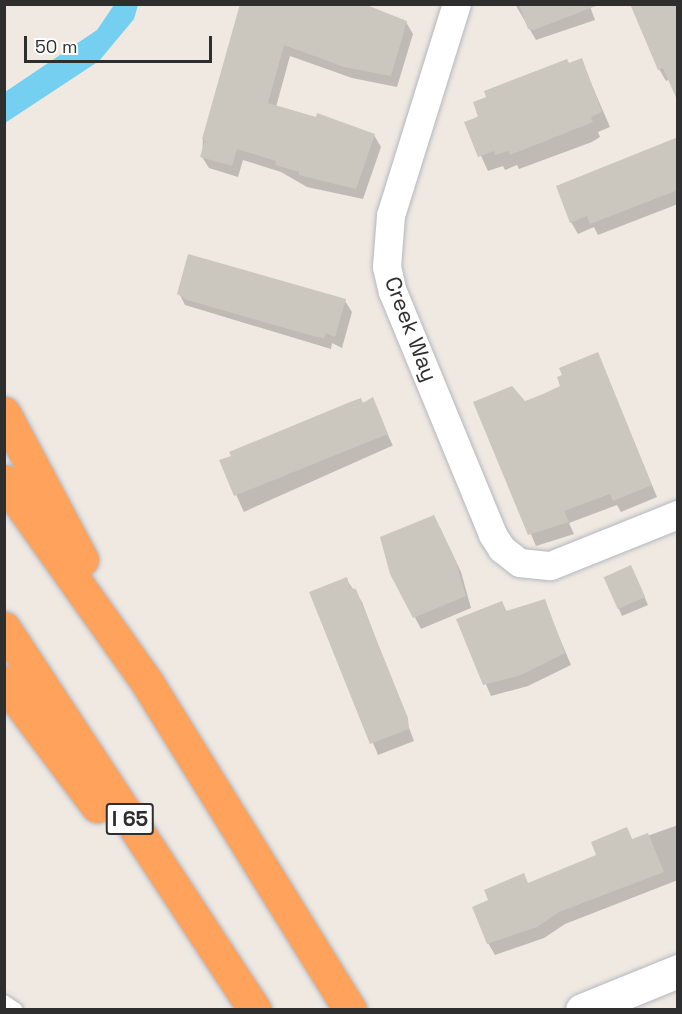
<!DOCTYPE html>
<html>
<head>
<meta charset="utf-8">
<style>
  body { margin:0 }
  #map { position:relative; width:682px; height:1014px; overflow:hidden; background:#efe9e1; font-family:"Space Grotesk",sans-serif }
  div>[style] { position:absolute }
  .water>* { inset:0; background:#75cff0 }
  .shadow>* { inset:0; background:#0003; transform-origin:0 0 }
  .building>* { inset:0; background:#cbc7bf; transform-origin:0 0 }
  .roads { filter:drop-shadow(0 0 2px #b4b7c1) drop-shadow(0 0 2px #b4b7c1) }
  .lane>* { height:14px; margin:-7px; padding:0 7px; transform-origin:7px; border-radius:7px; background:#fff }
  .street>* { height:28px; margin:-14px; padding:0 14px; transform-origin:14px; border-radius:14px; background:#fff }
  .secondary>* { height:33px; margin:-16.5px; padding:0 16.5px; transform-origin:16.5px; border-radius:16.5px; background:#fff }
  .highway>* { height:33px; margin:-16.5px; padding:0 16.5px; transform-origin:16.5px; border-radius:16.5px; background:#ffa35c }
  span { translate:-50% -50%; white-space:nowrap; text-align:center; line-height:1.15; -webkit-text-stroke:4.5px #fff; paint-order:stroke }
  .shield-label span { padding:2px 4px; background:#fff; border:2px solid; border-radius:4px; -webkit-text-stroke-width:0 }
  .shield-label { font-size:21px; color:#2e2e2e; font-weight:700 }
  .street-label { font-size:22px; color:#2e2e2e }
  .frame { position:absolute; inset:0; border:6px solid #2e2e2e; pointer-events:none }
  .scale { position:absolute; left:24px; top:36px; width:188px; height:27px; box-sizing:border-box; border:3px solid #2e2e2e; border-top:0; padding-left:8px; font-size:18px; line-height:21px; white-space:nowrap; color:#2e2e2e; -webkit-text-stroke:4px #fff; paint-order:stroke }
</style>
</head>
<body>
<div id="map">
  <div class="water">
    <div style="clip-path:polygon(114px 5px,138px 5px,134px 19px,99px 61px,5px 123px,5px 92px,97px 30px)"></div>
  </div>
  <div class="shadow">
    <div style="clip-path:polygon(241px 4px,406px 22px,413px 34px,397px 87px,352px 78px,290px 56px,276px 107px,374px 135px,381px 147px,363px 199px,307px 187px,281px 172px,243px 160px,238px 177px,209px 168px,202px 157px,203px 139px)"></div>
    <div style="clip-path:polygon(515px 4px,589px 4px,595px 20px,536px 40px)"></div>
    <div style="clip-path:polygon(632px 4px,670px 79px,666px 81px,659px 69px)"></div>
    <div style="clip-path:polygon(581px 60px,610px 127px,598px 132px,600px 137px,592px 142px,519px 169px,517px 165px,505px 170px,503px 166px,488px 171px,466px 123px)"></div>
    <div style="clip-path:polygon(678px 139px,678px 204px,598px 235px,594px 227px,578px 234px,571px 222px)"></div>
    <div style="clip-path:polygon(179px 293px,345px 301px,352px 312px,342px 348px,332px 343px,331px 349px,185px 305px)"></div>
    <div style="clip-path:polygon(597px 354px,657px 497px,621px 512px,617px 505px,569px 523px,574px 534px,536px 546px,475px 403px,524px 403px,562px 387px)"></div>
    <div style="left:372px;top:399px;width:51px;height:163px;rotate:66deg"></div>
    <div style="clip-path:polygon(440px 528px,461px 572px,471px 608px,421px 629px,392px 573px)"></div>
    <div style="clip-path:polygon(635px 575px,648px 605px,622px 616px,605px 578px)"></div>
    <div style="clip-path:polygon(346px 579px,362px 602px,414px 741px,378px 755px,311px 593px)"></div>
    <div style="clip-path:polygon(544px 601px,571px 665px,528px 686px,491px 696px,458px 620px,502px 603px,507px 612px)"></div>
    <div style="clip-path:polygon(678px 825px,678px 880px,565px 924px,544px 938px,495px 955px,488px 943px,529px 885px,598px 856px,627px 829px,633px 841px)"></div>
  </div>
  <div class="building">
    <div style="clip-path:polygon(240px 4px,364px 4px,407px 21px,391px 76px,344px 67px,284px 45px,268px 103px,316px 117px,317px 113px,375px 134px,356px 189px,299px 175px,299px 172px,275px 165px,276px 161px,237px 149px,232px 166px,200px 157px,205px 140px,202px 139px)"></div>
    <div style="clip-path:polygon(519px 4px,596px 4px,596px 6px,534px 30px,528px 29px)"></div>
    <div style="clip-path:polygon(630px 4px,678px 4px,678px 102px,663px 68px,658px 70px)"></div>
    <div style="clip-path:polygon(582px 58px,602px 112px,591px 117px,593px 122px,510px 155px,508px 151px,495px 155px,494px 151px,478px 157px,464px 122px,478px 117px,473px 102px,486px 97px,484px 91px,567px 59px,569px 63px)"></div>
    <div style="clip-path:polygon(678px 137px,678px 190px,590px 224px,587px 216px,570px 223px,556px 186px)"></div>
    <div style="clip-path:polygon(188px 254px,346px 299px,335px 337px,326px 333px,324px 338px,313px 336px,187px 300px,177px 294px)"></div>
    <div style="clip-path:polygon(598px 352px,652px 485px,613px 501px,610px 494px,564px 511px,569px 522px,528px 535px,473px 402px,512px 386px,525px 401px,543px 394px,560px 386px,557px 377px,562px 375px,559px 368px)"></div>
    <div style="clip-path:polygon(373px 397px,388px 434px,234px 496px,219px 460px,231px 456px,229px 452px,350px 402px,361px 398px,363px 403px)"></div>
    <div style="clip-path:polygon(434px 515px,455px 559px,466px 596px,413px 618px,390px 574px,380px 537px)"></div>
    <div style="left:631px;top:565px;width:35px;height:30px;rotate:66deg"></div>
    <div style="clip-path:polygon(347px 577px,350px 588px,356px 589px,408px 718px,409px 729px,370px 744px,309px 592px)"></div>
    <div style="clip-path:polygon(545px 599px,565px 653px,521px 675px,483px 685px,456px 619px,502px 601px,506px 611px)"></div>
    <div style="clip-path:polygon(627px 827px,632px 839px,648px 833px,664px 872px,559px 912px,537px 927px,487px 944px,472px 907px,488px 900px,484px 890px,524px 873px,528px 883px,596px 855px,591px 842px)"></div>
  </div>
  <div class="roads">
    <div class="lane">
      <div style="left:4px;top:1002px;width:14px;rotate:34deg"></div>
    </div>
    <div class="street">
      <div style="left:457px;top:4px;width:222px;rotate:107.3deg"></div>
      <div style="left:391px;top:216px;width:51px;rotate:94.5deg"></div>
      <div style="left:387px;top:267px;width:26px;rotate:77deg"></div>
      <div style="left:393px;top:292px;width:263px;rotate:67.6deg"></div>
      <div style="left:493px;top:535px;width:17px;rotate:57deg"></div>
      <div style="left:502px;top:549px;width:23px;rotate:38deg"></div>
      <div style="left:520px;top:563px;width:31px;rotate:6deg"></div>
      <div style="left:551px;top:566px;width:137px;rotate:-21.9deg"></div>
    </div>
    <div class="secondary">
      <div style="left:582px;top:1010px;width:104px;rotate:-22.1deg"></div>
    </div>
    <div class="highway">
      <div style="left:4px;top:413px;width:166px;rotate:62deg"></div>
      <div style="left:4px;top:481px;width:249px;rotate:54.6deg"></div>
      <div style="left:148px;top:684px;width:384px;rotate:58.2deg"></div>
      <div style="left:4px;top:628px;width:457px;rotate:56.7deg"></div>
      <div style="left:4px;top:682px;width:155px;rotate:53.1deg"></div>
    </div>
  </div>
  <div class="shield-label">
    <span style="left:130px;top:819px">I 65</span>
  </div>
  <div class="street-label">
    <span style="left:411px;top:329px;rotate:69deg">Creek Way</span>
  </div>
  <div class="frame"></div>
  <div class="scale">50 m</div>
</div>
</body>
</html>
